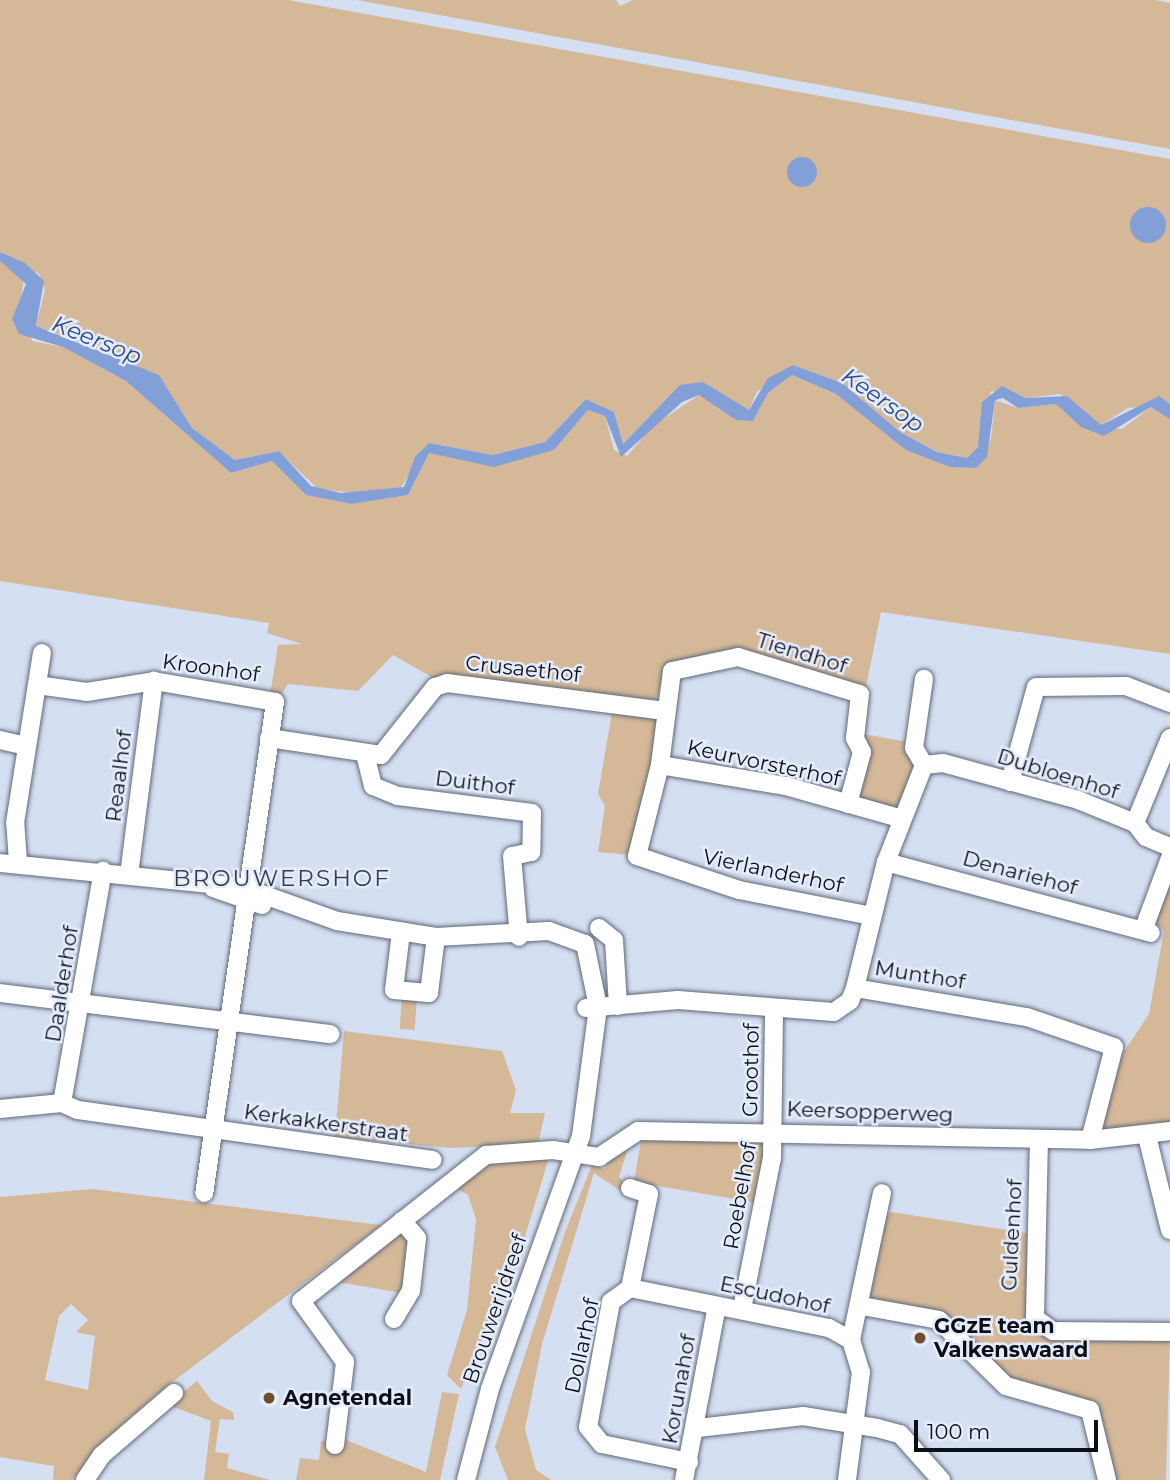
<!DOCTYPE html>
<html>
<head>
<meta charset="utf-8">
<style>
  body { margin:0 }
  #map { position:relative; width:1170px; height:1480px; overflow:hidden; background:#d5dff2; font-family:Montserrat,sans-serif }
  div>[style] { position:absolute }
  .green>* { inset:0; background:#d4b898; transform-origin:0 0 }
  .water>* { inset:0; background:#839fd7 }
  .round { border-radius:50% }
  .roads { filter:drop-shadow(0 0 2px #606979) drop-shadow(0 0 2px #606979) }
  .minor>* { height:18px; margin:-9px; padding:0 9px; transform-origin:9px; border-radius:9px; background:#fff }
  .dots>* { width:19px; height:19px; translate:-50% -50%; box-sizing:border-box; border:4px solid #e4ecfc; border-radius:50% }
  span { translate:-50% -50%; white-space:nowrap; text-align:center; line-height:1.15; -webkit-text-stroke:5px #e4ecfc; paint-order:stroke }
  .street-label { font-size:21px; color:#0c0f16 }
  .poi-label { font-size:21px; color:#0c0f16; font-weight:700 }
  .left { translate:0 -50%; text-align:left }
  .water-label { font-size:23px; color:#2c4b8e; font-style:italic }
  .neighbourhood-label { font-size:23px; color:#343c4b; letter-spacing:2px }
  .scale { position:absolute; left:914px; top:1420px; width:184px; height:32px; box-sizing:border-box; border:4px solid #0c0f16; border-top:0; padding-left:9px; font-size:21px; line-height:24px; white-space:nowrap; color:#0c0f16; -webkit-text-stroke:5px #e4ecfc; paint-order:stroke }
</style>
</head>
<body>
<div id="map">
  <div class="green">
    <div style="clip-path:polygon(0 0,288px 0,1170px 159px,1170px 404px,1128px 408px,1101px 425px,1060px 394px,1025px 398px,991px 391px,978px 447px,967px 458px,938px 452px,900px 432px,842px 383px,793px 365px,757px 392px,749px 410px,680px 386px,623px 444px,614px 412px,586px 399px,545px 442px,493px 455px,429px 443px,400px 489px,373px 495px,318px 489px,278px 451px,235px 460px,192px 428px,163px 382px,125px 359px,36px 326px,45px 290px,39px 274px,0 252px)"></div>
    <div style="clip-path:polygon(357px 0,616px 0,620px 6px,633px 0,1155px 0,1170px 3px,1170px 149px)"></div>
    <div style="clip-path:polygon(0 261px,24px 278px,21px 298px,32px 341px,63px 347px,126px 381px,231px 473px,272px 461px,306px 495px,352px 504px,408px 495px,429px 453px,494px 466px,554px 450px,588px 410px,605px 416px,614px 450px,627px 456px,654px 425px,699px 395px,753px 421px,768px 393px,792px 375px,836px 394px,907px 450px,950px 467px,976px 468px,991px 439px,995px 400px,1018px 408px,1056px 404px,1081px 427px,1122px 429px,1151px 407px,1162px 410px,1170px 419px,1170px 654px,881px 612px,865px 692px,782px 663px,669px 666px,655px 701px,437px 680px,393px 655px,358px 691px,288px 684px,275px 704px,270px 695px,278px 645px,302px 644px,267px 633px,269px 623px,0 581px)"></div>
    <div style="clip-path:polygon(613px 707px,647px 713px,660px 723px,632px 855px,598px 852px,605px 806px,598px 794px)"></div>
    <div style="clip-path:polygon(858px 733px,908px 742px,917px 767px,896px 810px,857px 801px)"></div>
    <div style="clip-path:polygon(1170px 877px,1170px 1124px,1104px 1131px,1101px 1118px,1121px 1056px,1149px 1014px,1164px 931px,1154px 921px)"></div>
    <div style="left:402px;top:996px;width:15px;height:33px;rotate:4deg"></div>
    <div style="clip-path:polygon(344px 1031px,502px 1051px,516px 1090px,510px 1113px,545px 1113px,538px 1144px,451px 1148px,335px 1137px)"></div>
    <div style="clip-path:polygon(761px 1137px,767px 1144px,758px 1203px,634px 1182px,641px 1140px)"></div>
    <div style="clip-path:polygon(631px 1138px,619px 1177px,630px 1188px,621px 1191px,594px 1173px,542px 1344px,525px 1429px,536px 1470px,551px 1480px,508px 1480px,495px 1447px,565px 1232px,592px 1165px,604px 1169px)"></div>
    <div style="clip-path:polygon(543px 1159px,548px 1161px,522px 1246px,461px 1389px,447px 1375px,467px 1310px,476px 1219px,468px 1195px,452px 1186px,481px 1163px)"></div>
    <div style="clip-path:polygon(evenodd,92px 1189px,381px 1225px,163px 1389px,108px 1437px,72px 1480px,53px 1480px,54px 1466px,0 1457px,0 1197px,92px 1189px,71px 1304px,88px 1320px,76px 1332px,95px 1336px,88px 1390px,45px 1380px,59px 1316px,71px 1304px)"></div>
    <div style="clip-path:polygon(891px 1212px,1033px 1234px,1035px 1326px,1170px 1336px,1166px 1480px,1116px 1480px,1099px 1413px,996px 1372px,943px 1314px,870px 1299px,883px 1221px)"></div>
    <div style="clip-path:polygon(417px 1214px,408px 1294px,332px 1281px)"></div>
    <div style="clip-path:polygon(197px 1381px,212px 1401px,233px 1412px,234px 1420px,220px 1419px,215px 1452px,229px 1454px,227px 1468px,270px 1480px,204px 1480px,211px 1421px,168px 1405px)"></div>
    <div style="clip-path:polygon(442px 1392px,459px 1394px,440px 1480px,296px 1480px,300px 1458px,319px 1460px,321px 1441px,341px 1438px,426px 1472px)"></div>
  </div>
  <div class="water">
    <div class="round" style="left:787px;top:157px;width:30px;height:30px"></div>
    <div class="round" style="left:1130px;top:207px;width:36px;height:36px"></div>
    <div style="clip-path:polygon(0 252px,25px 263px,44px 281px,36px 326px,159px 375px,192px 428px,235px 460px,279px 451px,311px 486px,341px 493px,404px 487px,415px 457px,429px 443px,493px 455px,545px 442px,586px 399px,614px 412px,623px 444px,680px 385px,703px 382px,749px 410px,768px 378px,793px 365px,842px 383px,900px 432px,937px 452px,967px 458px,978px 447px,982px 402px,1002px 386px,1025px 398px,1067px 396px,1101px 425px,1159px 396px,1170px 404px,1170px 419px,1151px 407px,1104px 436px,1081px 427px,1056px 404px,1018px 408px,1003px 398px,995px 400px,987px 457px,976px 468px,950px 467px,906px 450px,836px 394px,792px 375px,768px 393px,753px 421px,736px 420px,699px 395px,682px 402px,621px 457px,605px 416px,588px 410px,554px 450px,494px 467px,429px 453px,408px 495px,352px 504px,306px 495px,272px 461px,231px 473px,126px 381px,63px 347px,19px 334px,12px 319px,26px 284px,0 261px)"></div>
  </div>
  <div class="roads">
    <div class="minor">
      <div style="left:37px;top:685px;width:50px;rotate:8deg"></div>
      <div style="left:87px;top:692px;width:68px;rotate:-9.3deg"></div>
      <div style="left:154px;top:681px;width:123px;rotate:9.8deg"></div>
      <div style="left:275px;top:702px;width:496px;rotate:98.2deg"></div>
      <div style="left:269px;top:738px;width:113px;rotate:8.6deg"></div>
      <div style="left:381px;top:755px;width:87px;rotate:-51.5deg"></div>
      <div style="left:435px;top:687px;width:13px;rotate:-18deg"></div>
      <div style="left:447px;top:683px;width:220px;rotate:7.3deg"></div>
      <div style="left:0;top:740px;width:27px;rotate:13deg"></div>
      <div style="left:365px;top:754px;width:33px;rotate:76deg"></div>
      <div style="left:373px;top:786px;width:27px;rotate:22deg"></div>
      <div style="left:398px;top:796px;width:135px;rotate:7.2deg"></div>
      <div style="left:532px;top:813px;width:39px;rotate:91deg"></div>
      <div style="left:531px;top:852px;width:19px;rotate:168deg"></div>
      <div style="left:512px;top:856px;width:81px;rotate:85.1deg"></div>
      <div style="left:660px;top:765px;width:128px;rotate:9.5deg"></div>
      <div style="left:786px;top:786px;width:117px;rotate:15.8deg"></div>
      <div style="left:924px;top:765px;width:19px;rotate:-6deg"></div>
      <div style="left:943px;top:763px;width:140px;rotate:15.3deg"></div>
      <div style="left:1078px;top:800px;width:61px;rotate:22deg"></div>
      <div style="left:1135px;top:823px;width:18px;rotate:52deg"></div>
      <div style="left:1146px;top:837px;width:26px;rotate:23deg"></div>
      <div style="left:1010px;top:782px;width:98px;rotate:-74.7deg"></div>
      <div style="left:1036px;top:687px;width:90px;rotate:-0.6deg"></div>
      <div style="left:1126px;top:686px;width:47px;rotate:21.1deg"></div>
      <div style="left:848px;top:804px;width:54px;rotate:-74.9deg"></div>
      <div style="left:862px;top:752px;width:16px;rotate:-117deg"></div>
      <div style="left:855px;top:738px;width:44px;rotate:-83.5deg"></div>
      <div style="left:860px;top:694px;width:127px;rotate:-163.1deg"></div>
      <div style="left:738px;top:657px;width:67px;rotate:168deg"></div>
      <div style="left:672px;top:671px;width:95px;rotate:97.3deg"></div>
      <div style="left:660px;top:765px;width:94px;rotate:104.2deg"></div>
      <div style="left:637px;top:856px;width:108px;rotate:18.4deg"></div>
      <div style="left:739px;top:890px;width:136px;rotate:11.1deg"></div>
      <div style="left:1135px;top:823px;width:92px;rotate:-67.6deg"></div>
      <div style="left:18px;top:862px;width:39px;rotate:-94deg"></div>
      <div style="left:15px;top:823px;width:172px;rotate:-81deg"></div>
      <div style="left:886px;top:862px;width:274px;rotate:15deg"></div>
      <div style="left:0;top:863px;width:243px;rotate:5.7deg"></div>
      <div style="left:242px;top:887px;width:101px;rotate:19.7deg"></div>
      <div style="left:337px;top:921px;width:100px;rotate:9.2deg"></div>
      <div style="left:436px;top:937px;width:113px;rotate:-3deg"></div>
      <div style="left:549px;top:931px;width:38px;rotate:20deg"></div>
      <div style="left:585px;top:944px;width:64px;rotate:78.3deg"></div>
      <div style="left:598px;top:1007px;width:130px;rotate:97.5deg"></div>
      <div style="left:581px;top:1136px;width:269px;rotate:109.8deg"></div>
      <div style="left:490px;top:1389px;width:94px;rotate:104.8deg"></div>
      <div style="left:129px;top:875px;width:196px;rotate:-82.7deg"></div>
      <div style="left:213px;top:888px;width:52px;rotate:19.1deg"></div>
      <div style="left:599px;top:928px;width:19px;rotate:39deg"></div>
      <div style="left:614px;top:940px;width:66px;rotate:86.5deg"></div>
      <div style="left:1144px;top:928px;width:75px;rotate:-69.6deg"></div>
      <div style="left:401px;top:932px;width:58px;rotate:96.9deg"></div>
      <div style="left:394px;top:990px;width:35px;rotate:5deg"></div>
      <div style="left:429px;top:993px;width:56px;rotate:-82.9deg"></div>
      <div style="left:855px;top:988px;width:130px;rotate:-76.2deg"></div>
      <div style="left:886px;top:862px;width:104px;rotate:-68.6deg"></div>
      <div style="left:924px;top:765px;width:20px;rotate:-120deg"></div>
      <div style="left:914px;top:748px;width:70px;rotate:-81.8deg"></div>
      <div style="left:0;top:993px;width:333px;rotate:7.1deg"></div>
      <div style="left:586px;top:1008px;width:92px;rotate:-5deg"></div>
      <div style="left:678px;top:1000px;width:156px;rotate:4.4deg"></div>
      <div style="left:834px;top:1012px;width:19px;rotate:-35deg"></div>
      <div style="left:850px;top:1001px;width:14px;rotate:-69deg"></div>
      <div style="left:855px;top:988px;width:174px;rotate:9.6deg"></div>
      <div style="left:1027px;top:1017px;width:92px;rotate:19deg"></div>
      <div style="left:1114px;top:1047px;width:96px;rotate:104.5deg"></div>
      <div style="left:62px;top:1103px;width:236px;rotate:-80deg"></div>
      <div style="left:0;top:1109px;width:62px;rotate:-5.5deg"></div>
      <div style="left:62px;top:1103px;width:17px;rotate:24deg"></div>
      <div style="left:78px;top:1110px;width:358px;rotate:8deg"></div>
      <div style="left:1147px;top:1136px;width:97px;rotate:76.3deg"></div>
      <div style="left:1039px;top:1139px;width:179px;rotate:91.3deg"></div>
      <div style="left:1035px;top:1318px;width:22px;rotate:36deg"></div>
      <div style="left:1053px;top:1331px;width:117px;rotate:0.5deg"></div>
      <div style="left:630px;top:1188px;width:20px;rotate:18deg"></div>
      <div style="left:649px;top:1194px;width:96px;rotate:101.4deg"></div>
      <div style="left:630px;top:1288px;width:24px;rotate:144deg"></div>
      <div style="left:611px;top:1302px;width:127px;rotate:100.4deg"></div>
      <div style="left:588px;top:1427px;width:22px;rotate:51deg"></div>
      <div style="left:602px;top:1444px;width:89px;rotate:11.7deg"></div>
      <div style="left:630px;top:1288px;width:203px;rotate:11.4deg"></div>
      <div style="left:829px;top:1328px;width:25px;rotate:29deg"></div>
      <div style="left:851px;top:1340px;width:34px;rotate:73deg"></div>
      <div style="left:861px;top:1372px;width:109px;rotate:97.4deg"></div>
      <div style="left:862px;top:1306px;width:78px;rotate:10.3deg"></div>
      <div style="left:939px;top:1320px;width:94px;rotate:44.6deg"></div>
      <div style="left:1006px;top:1386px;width:87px;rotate:15.9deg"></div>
      <div style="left:1090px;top:1410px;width:72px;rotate:76.3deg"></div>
      <div style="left:742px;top:1309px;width:154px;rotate:-78.8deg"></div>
      <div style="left:772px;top:1158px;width:149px;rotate:-89.2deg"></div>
      <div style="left:394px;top:1319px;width:33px;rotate:-59deg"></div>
      <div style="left:411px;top:1291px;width:53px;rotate:-83.5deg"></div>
      <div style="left:417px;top:1238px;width:23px;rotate:-131deg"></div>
      <div style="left:851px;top:1340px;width:150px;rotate:-78.1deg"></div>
      <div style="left:698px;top:1428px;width:106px;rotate:-6.5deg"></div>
      <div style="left:803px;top:1416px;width:75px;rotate:9.2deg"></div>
      <div style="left:877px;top:1428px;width:24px;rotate:15deg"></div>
      <div style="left:900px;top:1434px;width:62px;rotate:48.3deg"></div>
      <div style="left:335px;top:1445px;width:84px;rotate:-83.1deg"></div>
      <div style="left:345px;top:1362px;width:75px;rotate:-125.8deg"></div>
      <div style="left:301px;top:1301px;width:236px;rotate:-38.3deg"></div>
      <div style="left:486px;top:1155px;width:67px;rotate:-4.3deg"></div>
      <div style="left:553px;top:1150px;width:47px;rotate:8.7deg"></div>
      <div style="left:599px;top:1157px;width:47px;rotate:-33.7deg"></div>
      <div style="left:638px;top:1131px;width:452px;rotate:1.1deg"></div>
      <div style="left:1090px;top:1140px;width:81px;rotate:-6.4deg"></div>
      <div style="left:85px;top:1480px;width:30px;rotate:-56deg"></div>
      <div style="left:102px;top:1455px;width:95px;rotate:-40.7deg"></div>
      <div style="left:684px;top:1480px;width:177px;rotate:-79.3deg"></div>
    </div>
  </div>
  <div class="dots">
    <div style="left:920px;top:1338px;background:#6f4f25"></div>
    <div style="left:269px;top:1398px;background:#6f4f25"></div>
  </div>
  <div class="street-label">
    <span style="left:802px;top:653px;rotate:17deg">Tiendhof</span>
    <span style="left:211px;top:668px;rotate:8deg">Kroonhof</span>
    <span style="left:523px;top:669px;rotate:6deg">Crusaethof</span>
    <span style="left:764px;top:763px;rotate:12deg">Keurvorsterhof</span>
    <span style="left:1058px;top:774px;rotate:17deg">Dubloenhof</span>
    <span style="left:119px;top:776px;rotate:-83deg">Reaalhof</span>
    <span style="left:475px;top:783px;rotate:7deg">Duithof</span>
    <span style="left:773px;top:871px;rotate:12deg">Vierlanderhof</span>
    <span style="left:1020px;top:873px;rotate:15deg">Denariehof</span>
    <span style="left:920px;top:975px;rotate:9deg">Munthof</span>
    <span style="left:62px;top:984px;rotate:-81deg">Daalderhof</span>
    <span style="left:751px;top:1070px;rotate:-89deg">Groothof</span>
    <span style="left:870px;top:1112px;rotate:2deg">Keersopperweg</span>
    <span style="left:326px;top:1123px;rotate:8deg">Kerkakkerstraat</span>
    <span style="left:740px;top:1196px;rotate:-80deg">Roebelhof</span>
    <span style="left:1012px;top:1235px;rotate:-87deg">Guldenhof</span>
    <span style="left:775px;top:1295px;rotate:12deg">Escudohof</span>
    <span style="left:495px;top:1309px;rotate:-71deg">Brouwerijdreef</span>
    <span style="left:582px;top:1346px;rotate:-78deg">Dollarhof</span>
    <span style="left:679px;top:1389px;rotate:-80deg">Korunahof</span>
  </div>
  <div class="poi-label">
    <span class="left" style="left:934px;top:1338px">GGzE team<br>Valkenswaard</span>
    <span class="left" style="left:283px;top:1398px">Agnetendal</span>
  </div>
  <div class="water-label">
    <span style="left:97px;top:340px;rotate:22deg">Keersop</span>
    <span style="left:883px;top:400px;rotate:35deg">Keersop</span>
  </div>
  <div class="neighbourhood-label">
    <span style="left:282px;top:878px">BROUWERSHOF</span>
  </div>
  <div class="scale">100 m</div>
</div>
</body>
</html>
